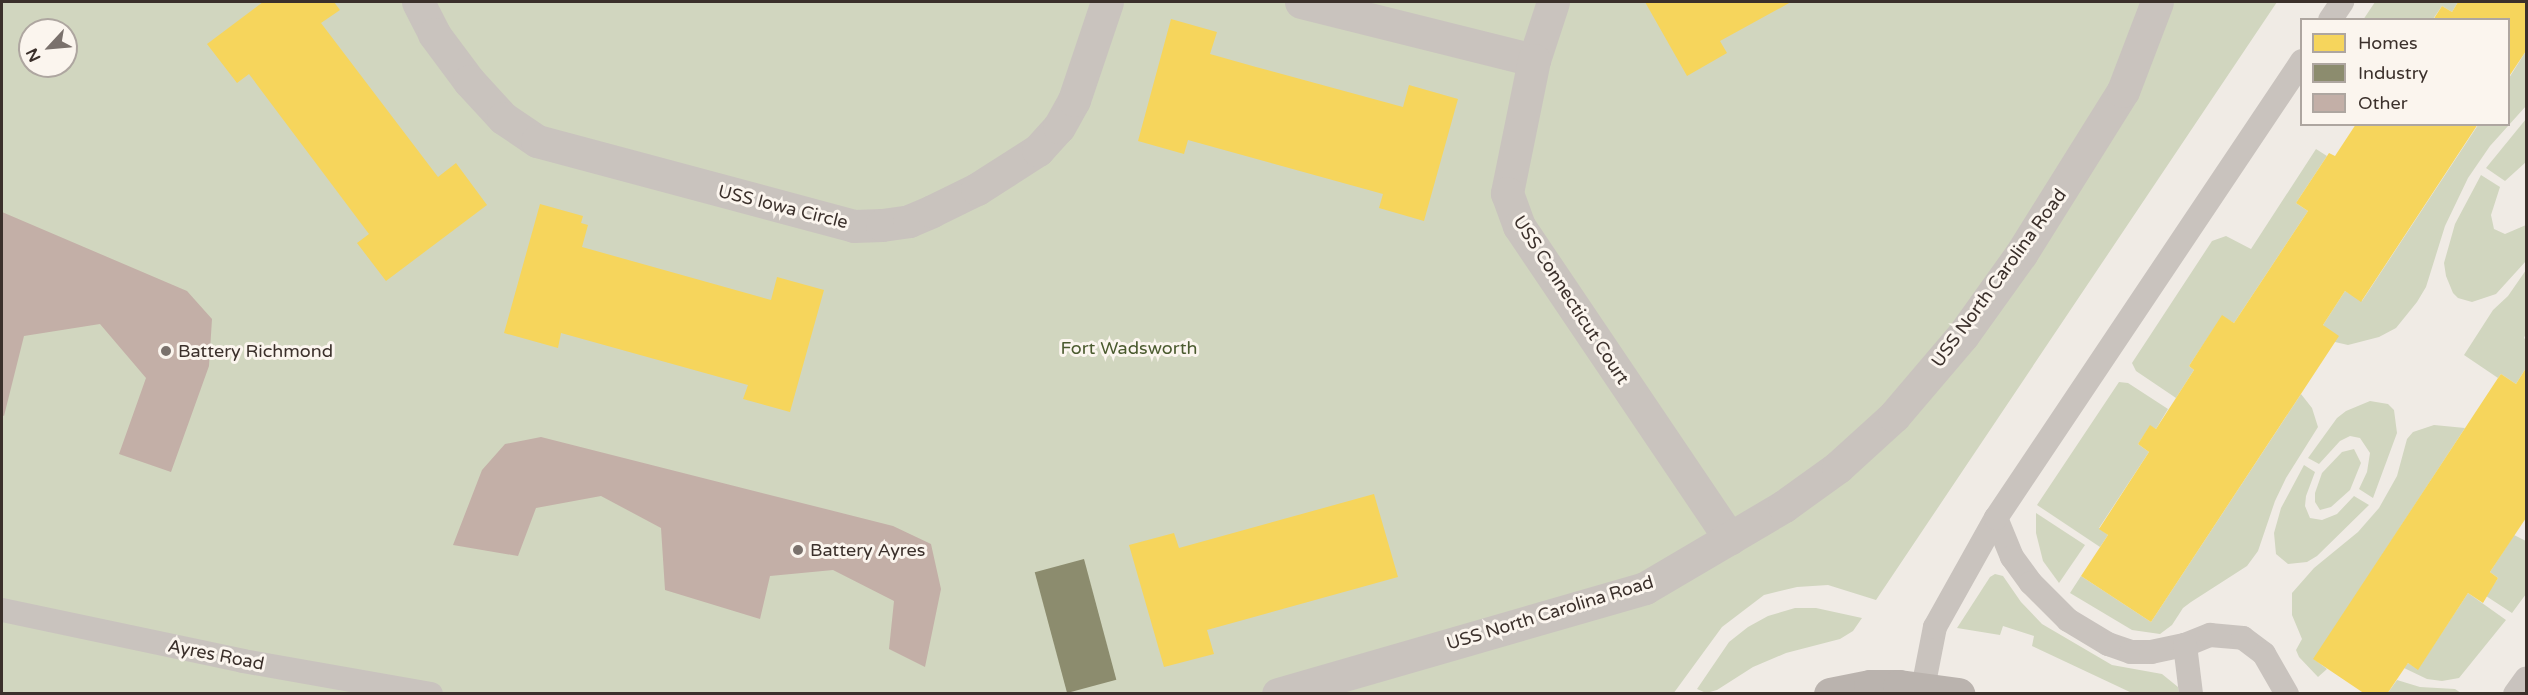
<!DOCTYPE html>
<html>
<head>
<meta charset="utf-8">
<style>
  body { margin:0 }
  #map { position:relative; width:2528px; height:695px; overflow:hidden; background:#f0ebe5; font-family:"Varela Round",sans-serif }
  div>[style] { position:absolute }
  .green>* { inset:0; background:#d1d6bf }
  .homes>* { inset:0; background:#f6d55c }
  .industry>* { inset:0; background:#8c8c6e; transform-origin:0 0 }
  .building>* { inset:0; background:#c3afa7 }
  .lane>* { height:24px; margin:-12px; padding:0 12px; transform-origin:12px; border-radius:12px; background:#c9c3be }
  .street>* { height:33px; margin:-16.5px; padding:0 16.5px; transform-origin:16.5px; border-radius:16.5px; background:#c9c3be }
  .secondary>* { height:33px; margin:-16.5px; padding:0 16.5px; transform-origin:16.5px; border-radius:16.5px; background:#bab3ae }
  .dots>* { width:16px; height:16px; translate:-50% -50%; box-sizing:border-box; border:3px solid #fbf5ee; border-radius:50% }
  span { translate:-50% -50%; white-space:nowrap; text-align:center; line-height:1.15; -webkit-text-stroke:6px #fbf5ee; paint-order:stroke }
  .street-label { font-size:18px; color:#3b302b }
  .park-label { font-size:18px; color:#4a5a2e }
  .poi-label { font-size:18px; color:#3b302b }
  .left { translate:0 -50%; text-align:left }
  .frame { position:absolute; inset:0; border:3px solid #3b302b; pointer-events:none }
  .legend { position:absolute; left:2300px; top:18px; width:210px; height:108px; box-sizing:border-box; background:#fbf5ee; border:2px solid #aea6a0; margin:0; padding:8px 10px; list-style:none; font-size:18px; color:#3b302b }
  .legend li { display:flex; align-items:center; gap:12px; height:30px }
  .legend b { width:30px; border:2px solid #aea6a0 }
  .north { position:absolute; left:18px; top:18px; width:60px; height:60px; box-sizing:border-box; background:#fbf5ee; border:2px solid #aea6a0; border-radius:50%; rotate:244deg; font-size:16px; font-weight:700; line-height:24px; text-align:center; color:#3b302b }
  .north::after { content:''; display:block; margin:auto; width:21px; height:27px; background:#7a716c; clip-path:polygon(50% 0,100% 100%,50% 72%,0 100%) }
</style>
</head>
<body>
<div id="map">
  <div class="green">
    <div style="clip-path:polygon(evenodd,2px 2px,2277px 2px,1876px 600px,1828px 585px,1797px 587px,1764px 595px,1722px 627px,1673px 694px,2px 693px,2px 2px,30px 30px,66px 30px,66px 66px,30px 66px,30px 30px)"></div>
    <div style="clip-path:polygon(2375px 2px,2458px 2px,2452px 12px,2442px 6px,2433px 19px,2363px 20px)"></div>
    <div style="clip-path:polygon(2526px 51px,2526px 106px,2490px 146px,2468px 178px,2445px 226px,2426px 287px,2417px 302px,2396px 328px,2379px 337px,2348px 345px,2335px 342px,2323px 325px,2345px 291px,2362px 301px,2478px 125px,2508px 124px,2509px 78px)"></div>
    <div style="clip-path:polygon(2526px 119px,2526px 162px,2505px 181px,2486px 168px)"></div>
    <div style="clip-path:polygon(2316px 149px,2327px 156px,2296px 203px,2308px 211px,2234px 323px,2222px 316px,2189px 366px,2194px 370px,2176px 398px,2136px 371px,2132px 363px,2212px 241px,2226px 236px,2251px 249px)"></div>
    <div style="clip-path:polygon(2481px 175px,2500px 187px,2491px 215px,2494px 229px,2505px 234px,2526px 225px,2526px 261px,2496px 294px,2472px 302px,2458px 298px,2453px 293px,2446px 276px,2444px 263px,2455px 224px)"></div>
    <div style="clip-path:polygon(2526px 270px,2526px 333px,2524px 338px,2526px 340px,2526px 368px,2516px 384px,2501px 374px,2498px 378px,2464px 355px,2493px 310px,2508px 296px)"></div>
    <div style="clip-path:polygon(2119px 382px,2128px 383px,2168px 409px,2156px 429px,2150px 426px,2138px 444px,2149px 452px,2099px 528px,2108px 535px,2100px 547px,2037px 505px)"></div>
    <div style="clip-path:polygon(2301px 394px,2312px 408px,2318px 427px,2286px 478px,2275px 501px,2258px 551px,2247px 566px,2191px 602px,2183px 608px,2172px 625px,2160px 634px,2132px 630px,2070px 593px,2081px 576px,2151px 622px)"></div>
    <div style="clip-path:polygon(2370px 401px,2388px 404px,2394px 410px,2397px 433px,2373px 498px,2359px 489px,2367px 472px,2370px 453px,2360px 438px,2350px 436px,2340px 441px,2319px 464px,2308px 458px,2337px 418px,2346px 411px)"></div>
    <div style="clip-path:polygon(2434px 425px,2465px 428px,2314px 659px,2327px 669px,2318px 677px,2299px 657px,2296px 650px,2302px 639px,2292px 615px,2292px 593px,2314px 568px,2358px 532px,2379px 508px,2397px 476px,2407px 439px,2413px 432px)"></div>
    <div style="clip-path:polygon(2354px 449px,2361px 463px,2350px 490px,2331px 507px,2320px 510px,2315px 502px,2315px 493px,2322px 473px,2342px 452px)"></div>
    <div style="clip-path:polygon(2304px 465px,2315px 472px,2306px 496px,2305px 506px,2310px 518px,2322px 520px,2337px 514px,2354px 496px,2369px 505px,2317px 556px,2307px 562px,2288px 564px,2276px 554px,2274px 533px,2281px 508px)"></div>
    <div style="clip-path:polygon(2036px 513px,2085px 545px,2059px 583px,2043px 561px,2036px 533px)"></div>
    <div style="clip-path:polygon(2514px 535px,2526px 541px,2526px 594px,2512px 613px,2486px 596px,2498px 578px,2490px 572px)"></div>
    <div style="clip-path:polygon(1995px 574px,2003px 576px,2021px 602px,2042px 624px,2112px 665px,2162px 674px,2178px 687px,2179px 693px,2132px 693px,2032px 646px,2034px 636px,2003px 626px,2000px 635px,1957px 628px,1990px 577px)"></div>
    <div style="clip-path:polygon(2468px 593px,2506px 620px,2459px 678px,2442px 681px,2427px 679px,2404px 668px,2408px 663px,2418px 669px)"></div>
    <div style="clip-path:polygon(1795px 608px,1816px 608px,1862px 618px,1853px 631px,1840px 639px,1786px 653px,1753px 667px,1717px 690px,1706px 693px,1697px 689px,1729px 642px,1748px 627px,1768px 616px)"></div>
    <div style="clip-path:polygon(2397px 680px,2420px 687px,2455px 689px,2461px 693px,2387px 694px)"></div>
  </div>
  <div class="homes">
    <div style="clip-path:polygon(263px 2px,334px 2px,340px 10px,321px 23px,438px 177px,456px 163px,487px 205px,386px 281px,357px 243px,369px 234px,249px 74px,237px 83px,207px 44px)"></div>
    <div style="clip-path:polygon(1645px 2px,1791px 2px,1720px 41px,1727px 53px,1687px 76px)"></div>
    <div style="clip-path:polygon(2458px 2px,2526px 2px,2526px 51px,2508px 78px,2508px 20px,2433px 20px,2442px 6px,2452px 12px)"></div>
    <div style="clip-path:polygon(1171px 19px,1217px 32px,1210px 54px,1256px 67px,1403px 107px,1409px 85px,1458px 99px,1424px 221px,1379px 208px,1383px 194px,1188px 140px,1184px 154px,1138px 141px)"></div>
    <div style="clip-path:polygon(2356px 124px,2478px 124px,2361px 302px,2345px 291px,2323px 325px,2339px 336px,2151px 622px,2081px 576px,2108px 535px,2099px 529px,2149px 452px,2138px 444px,2150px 425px,2156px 429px,2194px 370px,2189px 366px,2222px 315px,2234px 323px,2308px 211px,2296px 203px,2329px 153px,2335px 156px)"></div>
    <div style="clip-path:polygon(540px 204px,583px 216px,581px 223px,588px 225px,582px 247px,771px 300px,777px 277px,824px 290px,790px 412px,743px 399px,748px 385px,561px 333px,558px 348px,504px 333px)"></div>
    <div style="clip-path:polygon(2526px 368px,2526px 518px,2490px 572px,2498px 578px,2483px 603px,2468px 593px,2418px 670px,2408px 663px,2387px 694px,2365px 694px,2313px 659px,2498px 378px,2501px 374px,2516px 384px)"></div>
    <div style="clip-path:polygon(1374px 494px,1398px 577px,1207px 630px,1214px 654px,1164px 667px,1129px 545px,1174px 533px,1179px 548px)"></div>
  </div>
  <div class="industry">
    <div style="left:1084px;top:559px;width:125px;height:51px;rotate:75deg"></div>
  </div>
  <div class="building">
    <div style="clip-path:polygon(2px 212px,187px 291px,212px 319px,209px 366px,171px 472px,119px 454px,146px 378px,100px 324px,24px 336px,4px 416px,2px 415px)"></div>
    <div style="clip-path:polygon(541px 437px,893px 526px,931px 544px,941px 589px,925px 667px,889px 649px,894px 601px,833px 570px,770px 576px,760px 619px,665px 590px,661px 528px,601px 496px,536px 508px,518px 556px,453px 545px,482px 470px,505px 444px)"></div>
  </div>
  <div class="lane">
    <div style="left:2330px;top:20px;width:22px;rotate:-56deg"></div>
    <div style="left:1996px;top:518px;width:42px;rotate:67.7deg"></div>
    <div style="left:2012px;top:557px;width:32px;rotate:54deg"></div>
    <div style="left:2031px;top:583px;width:52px;rotate:45deg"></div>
    <div style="left:2068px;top:620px;width:47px;rotate:31deg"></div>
    <div style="left:2108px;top:644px;width:24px;rotate:19deg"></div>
    <div style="left:2131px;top:652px;width:20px"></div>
    <div style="left:2151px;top:652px;width:35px;rotate:-12deg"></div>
    <div style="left:2185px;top:645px;width:27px;rotate:-22deg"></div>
    <div style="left:2210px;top:635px;width:33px;rotate:5deg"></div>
    <div style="left:2243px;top:638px;width:26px;rotate:37deg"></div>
    <div style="left:2264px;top:654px;width:46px;rotate:60.1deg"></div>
    <div style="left:2px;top:610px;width:246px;rotate:11.9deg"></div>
    <div style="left:243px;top:661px;width:191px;rotate:10deg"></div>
    <div style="left:2185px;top:645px;width:49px;rotate:83deg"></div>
    <div style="left:1923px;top:688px;width:62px;rotate:-78.9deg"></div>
    <div style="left:1935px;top:627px;width:125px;rotate:-60.8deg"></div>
    <div style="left:1996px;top:518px;width:550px;rotate:-56.19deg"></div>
    <div style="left:2515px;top:694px;width:19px;rotate:-54deg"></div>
  </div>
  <div class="street">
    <div style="left:418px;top:2px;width:36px;rotate:63deg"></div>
    <div style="left:434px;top:34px;width:59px;rotate:53.3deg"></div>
    <div style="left:469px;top:81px;width:50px;rotate:47.4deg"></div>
    <div style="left:503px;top:118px;width:41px;rotate:34.1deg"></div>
    <div style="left:537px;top:141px;width:328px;rotate:15deg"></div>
    <div style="left:854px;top:226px;width:28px;rotate:-2deg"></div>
    <div style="left:882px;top:225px;width:27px;rotate:-8deg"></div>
    <div style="left:909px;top:221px;width:25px;rotate:-23deg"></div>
    <div style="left:932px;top:211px;width:50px;rotate:-26.1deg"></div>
    <div style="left:977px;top:189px;width:72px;rotate:-32.6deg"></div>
    <div style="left:1038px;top:150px;width:31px;rotate:-48deg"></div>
    <div style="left:1059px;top:127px;width:31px;rotate:-61deg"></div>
    <div style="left:1074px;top:100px;width:103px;rotate:-71.4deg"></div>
    <div style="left:1301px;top:2px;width:240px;rotate:14deg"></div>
    <div style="left:1553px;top:2px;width:61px;rotate:108.1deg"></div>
    <div style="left:1534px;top:60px;width:136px;rotate:101.5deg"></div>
    <div style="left:1507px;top:193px;width:35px;rotate:70deg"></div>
    <div style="left:1519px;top:226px;width:377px;rotate:56deg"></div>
    <div style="left:1278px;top:694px;width:382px;rotate:-16.1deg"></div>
    <div style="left:1645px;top:588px;width:161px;rotate:-30.5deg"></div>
    <div style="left:1784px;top:506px;width:67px;rotate:-35.8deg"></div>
    <div style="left:1838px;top:467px;width:76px;rotate:-42.3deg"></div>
    <div style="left:1894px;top:416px;width:106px;rotate:-49.6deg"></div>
    <div style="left:1963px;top:335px;width:100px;rotate:-54.4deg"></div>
    <div style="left:2021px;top:254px;width:192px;rotate:-58deg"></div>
    <div style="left:2123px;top:91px;width:95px;rotate:-69.1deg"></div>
  </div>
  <div class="secondary">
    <div style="left:1830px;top:694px;width:41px;rotate:-11.3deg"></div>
    <div style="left:1870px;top:686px;width:29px"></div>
    <div style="left:1899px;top:686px;width:60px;rotate:7.7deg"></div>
  </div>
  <div class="dots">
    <div style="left:166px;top:351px;background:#7a716c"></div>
    <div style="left:798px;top:550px;background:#7a716c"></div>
  </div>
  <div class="street-label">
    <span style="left:783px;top:207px;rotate:14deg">USS Iowa Circle</span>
    <span style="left:1999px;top:278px;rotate:-54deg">USS North Carolina Road</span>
    <span style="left:1571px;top:300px;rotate:57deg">USS Connecticut Court</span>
    <span style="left:1550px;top:613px;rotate:-17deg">USS North Carolina Road</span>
    <span style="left:216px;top:655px;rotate:11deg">Ayres Road</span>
  </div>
  <div class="park-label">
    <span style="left:1129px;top:348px">Fort Wadsworth</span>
  </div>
  <div class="poi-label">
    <span class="left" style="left:178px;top:351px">Battery Richmond</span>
    <span class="left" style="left:810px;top:550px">Battery Ayres</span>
  </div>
  <div class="frame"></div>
  <ul class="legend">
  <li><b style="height:16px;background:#f6d55c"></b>Homes</li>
  <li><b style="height:16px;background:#8c8c6e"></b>Industry</li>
  <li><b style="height:16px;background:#c3afa7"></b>Other</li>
  </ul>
  <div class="north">N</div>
</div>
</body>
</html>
